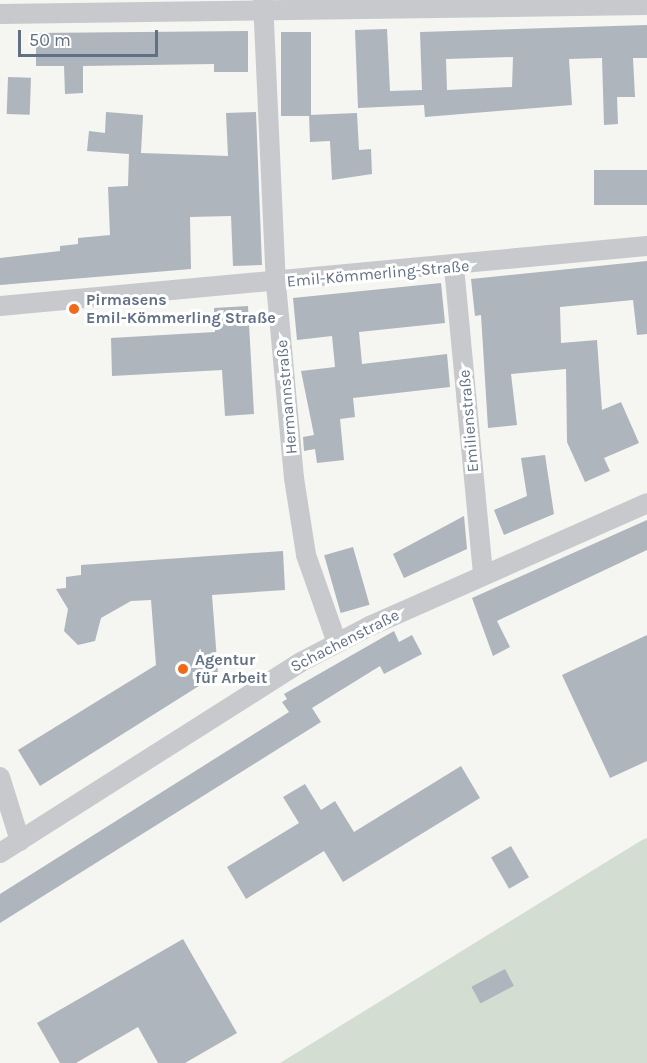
<!DOCTYPE html>
<html>
<head>
<meta charset="utf-8">
<style>
  body { margin:0 }
  #map { position:relative; width:647px; height:1063px; overflow:hidden; background:#f5f5f1; font-family:Karla,sans-serif }
  div>[style] { position:absolute }
  .green>* { inset:0; background:#d4ddd2 }
  .building>* { inset:0; background:#afb5bc; transform-origin:0 0 }
  .street>* { height:20px; margin:-10px; padding:0 10px; transform-origin:10px; border-radius:10px; background:#c7c9cd }
  .dots>* { width:16px; height:16px; translate:-50% -50%; box-sizing:border-box; border:3px solid #fff; border-radius:50% }
  span { translate:-50% -50%; white-space:nowrap; text-align:center; line-height:1.15; -webkit-text-stroke:6px #fff; paint-order:stroke }
  .street-label { font-size:16px; color:#627085 }
  .poi-label { font-size:16px; color:#627085; font-weight:700 }
  .left { translate:0 -50%; text-align:left }
  .scale { position:absolute; left:18px; top:30px; width:140px; height:27px; box-sizing:border-box; border:3px solid #627085; border-top:0; padding-left:8px; font-size:18px; line-height:21px; white-space:nowrap; color:#627085; -webkit-text-stroke:4px #fff; paint-order:stroke }
</style>
</head>
<body>
<div id="map">
  <div class="green">
    <div style="clip-path:polygon(647px 838px,647px 1063px,280px 1063px,642px 840px)"></div>
  </div>
  <div class="building">
    <div style="clip-path:polygon(evenodd,647px 25px,647px 58px,633px 58px,635px 97px,617px 97px,618px 124px,604px 125px,602px 58px,569px 59px,572px 105px,425px 117px,424px 105px,358px 108px,355px 30px,387px 29px,390px 91px,422px 90px,420px 32px,647px 25px,513px 57px,512px 87px,447px 90px,446px 59px,513px 57px)"></div>
    <div style="clip-path:polygon(248px 31px,248px 72px,214px 72px,214px 64px,83px 66px,83px 93px,65px 94px,64px 66px,36px 66px,36px 33px)"></div>
    <div style="left:281px;top:32px;width:30px;height:84px"></div>
    <div style="left:8px;top:77px;width:23px;height:37px;rotate:2deg"></div>
    <div style="clip-path:polygon(106px 112px,143px 115px,141px 153px,228px 156px,226px 113px,256px 112px,262px 265px,233px 266px,231px 216px,190px 217px,191px 269px,0 285px,0 258px,60px 251px,60px 246px,78px 244px,78px 238px,110px 235px,108px 187px,128px 186px,129px 154px,87px 151px,89px 131px,105px 133px)"></div>
    <div style="clip-path:polygon(357px 113px,359px 150px,371px 149px,372px 174px,332px 180px,330px 141px,310px 142px,309px 115px)"></div>
    <div style="left:647px;top:170px;width:35px;height:53px;rotate:90deg"></div>
    <div style="clip-path:polygon(647px 261px,647px 334px,637px 335px,633px 300px,560px 307px,561px 343px,597px 340px,602px 410px,621px 402px,639px 443px,604px 458px,610px 471px,585px 482px,567px 442px,566px 369px,511px 374px,517px 425px,488px 428px,481px 315px,475px 316px,471px 279px)"></div>
    <div style="clip-path:polygon(441px 283px,445px 323px,359px 332px,362px 364px,447px 354px,450px 387px,353px 398px,355px 417px,340px 419px,344px 460px,317px 463px,315px 449px,304px 451px,303px 437px,314px 435px,301px 371px,335px 367px,332px 336px,297px 340px,293px 298px)"></div>
    <div style="clip-path:polygon(248px 306px,254px 414px,225px 416px,222px 370px,112px 376px,111px 338px,215px 332px,214px 308px)"></div>
    <div style="clip-path:polygon(545px 455px,554px 514px,504px 535px,494px 510px,527px 496px,521px 458px)"></div>
    <div style="clip-path:polygon(464px 516px,467px 549px,404px 578px,393px 554px)"></div>
    <div style="clip-path:polygon(647px 520px,647px 550px,497px 621px,510px 647px,493px 656px,472px 598px)"></div>
    <div style="left:353px;top:547px;width:60px;height:30px;rotate:74deg"></div>
    <div style="clip-path:polygon(283px 551px,285px 590px,212px 595px,218px 674px,40px 786px,18px 750px,156px 665px,151px 600px,131px 601px,101px 618px,95px 641px,78px 645px,64px 631px,68px 609px,56px 589px,66px 588px,66px 577px,81px 575px,81px 565px)"></div>
    <div style="clip-path:polygon(394px 631px,399px 642px,412px 635px,422px 654px,384px 674px,380px 666px,312px 708px,321px 722px,0 923px,0 894px,289px 712px,282px 702px,287px 699px,284px 694px)"></div>
    <div style="clip-path:polygon(647px 635px,647px 761px,610px 778px,562px 675px)"></div>
    <div style="clip-path:polygon(461px 766px,480px 798px,343px 882px,324px 851px,246px 899px,227px 867px,299px 823px,283px 797px,305px 784px,321px 810px,335px 801px,354px 832px)"></div>
    <div style="left:511px;top:846px;width:36px;height:23px;rotate:60deg"></div>
    <div style="clip-path:polygon(183px 939px,237px 1033px,185px 1063px,158px 1063px,138px 1027px,76px 1063px,60px 1063px,37px 1023px)"></div>
    <div style="left:505px;top:969px;width:19px;height:38px;rotate:62deg"></div>
  </div>
  <div class="street">
    <div style="left:263px;top:0;width:284px;rotate:87.4deg"></div>
    <div style="left:276px;top:284px;width:195px;rotate:84.7deg"></div>
    <div style="left:294px;top:478px;width:78px;rotate:81.1deg"></div>
    <div style="left:306px;top:555px;width:93px;rotate:70.6deg"></div>
    <div style="left:0;top:14px;width:647px;rotate:-0.8deg"></div>
    <div style="left:454px;top:267px;width:309px;rotate:84.6deg"></div>
    <div style="left:0;top:306px;width:650px;rotate:-5.3deg"></div>
    <div style="left:0;top:777px;width:67px;rotate:72.6deg"></div>
    <div style="left:0;top:853px;width:356px;rotate:-32.4deg"></div>
    <div style="left:301px;top:662px;width:78px;rotate:-27.6deg"></div>
    <div style="left:370px;top:626px;width:303px;rotate:-23.9deg"></div>
  </div>
  <div class="dots">
    <div style="left:74px;top:309px;background:#f16a15"></div>
    <div style="left:183px;top:669px;background:#f16a15"></div>
  </div>
  <div class="street-label">
    <span style="left:378px;top:274px;rotate:-5deg">Emil-Kömmerling-Straße</span>
    <span style="left:287px;top:397px;rotate:-95deg">Hermannstraße</span>
    <span style="left:469px;top:421px;rotate:-95deg">Emilienstraße</span>
    <span style="left:345px;top:641px;rotate:-27deg">Schachenstraße</span>
  </div>
  <div class="poi-label">
    <span class="left" style="left:86px;top:309px">Pirmasens<br>Emil-Kömmerling Straße</span>
    <span class="left" style="left:195px;top:669px">Agentur<br>für Arbeit</span>
  </div>
  <div class="scale">50 m</div>
</div>
</body>
</html>
